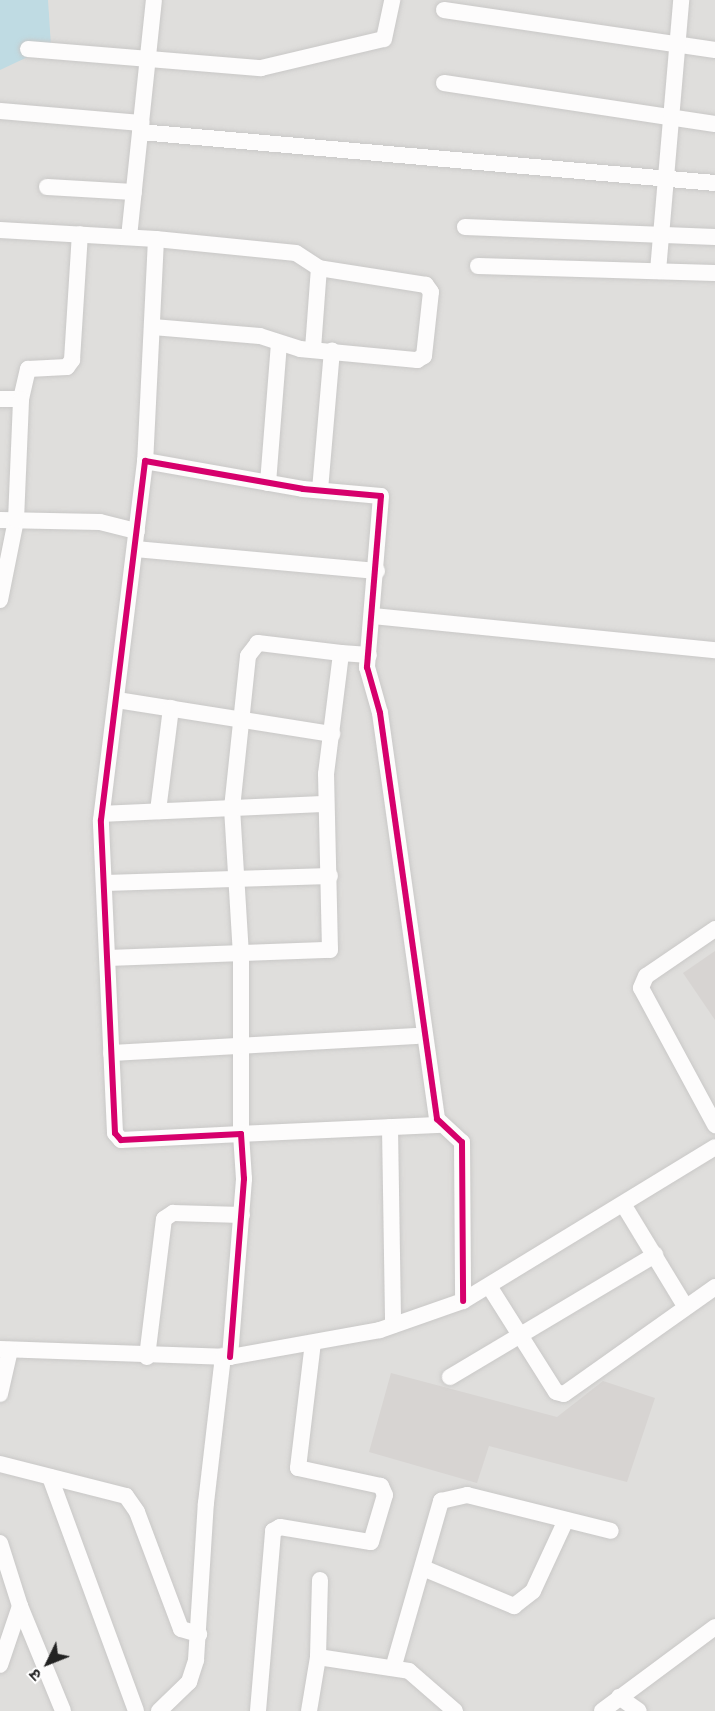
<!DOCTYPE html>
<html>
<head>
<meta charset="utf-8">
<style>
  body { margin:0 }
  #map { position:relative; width:715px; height:1711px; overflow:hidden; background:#f0eeeb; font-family:"Golos Text","Noto Sans Devanagari",sans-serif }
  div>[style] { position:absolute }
  .residential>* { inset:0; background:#dfdedc; transform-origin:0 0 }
  .water>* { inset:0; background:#bfdbe3 }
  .building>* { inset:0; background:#d7d4d2 }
  .roads { filter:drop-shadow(0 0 2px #c9c8c7) drop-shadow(0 0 2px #c9c8c7) }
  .minor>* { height:16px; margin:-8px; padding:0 8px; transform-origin:8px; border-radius:8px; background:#fdfcfc }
  .cycleway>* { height:6px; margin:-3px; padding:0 3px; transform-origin:3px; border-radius:3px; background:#d6006c }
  span { translate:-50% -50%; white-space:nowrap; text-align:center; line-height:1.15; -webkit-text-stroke:6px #fff; paint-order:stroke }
  .north { position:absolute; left:18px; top:1633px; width:60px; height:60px; -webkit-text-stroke:4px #fff; paint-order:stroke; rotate:227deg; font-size:16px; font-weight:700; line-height:24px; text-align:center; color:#222 }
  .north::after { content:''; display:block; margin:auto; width:21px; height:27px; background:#222; clip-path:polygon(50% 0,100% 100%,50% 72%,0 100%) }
</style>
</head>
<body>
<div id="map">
  <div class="residential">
    <div style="left:0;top:0;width:715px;height:1711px"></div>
  </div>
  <div class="water">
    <div style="clip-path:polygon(0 0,48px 0,51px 46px,0 70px)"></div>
  </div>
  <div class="building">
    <div style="clip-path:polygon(715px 951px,715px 1020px,683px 973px)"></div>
    <div style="clip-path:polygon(391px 1373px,557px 1417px,603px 1381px,655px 1398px,627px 1482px,489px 1446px,477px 1483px,369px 1452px)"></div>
  </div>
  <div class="roads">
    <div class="minor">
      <div style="left:444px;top:10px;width:274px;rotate:8.4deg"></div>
      <div style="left:28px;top:49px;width:234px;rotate:4.7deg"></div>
      <div style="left:261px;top:68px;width:126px;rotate:-13.3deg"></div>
      <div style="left:384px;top:39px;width:40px;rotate:-78deg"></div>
      <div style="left:444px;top:83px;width:274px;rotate:8.6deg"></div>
      <div style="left:0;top:111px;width:142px;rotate:4.9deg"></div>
      <div style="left:140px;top:132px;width:577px;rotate:5.07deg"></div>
      <div style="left:47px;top:187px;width:87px;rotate:3.3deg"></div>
      <div style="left:465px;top:227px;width:250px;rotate:2.3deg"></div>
      <div style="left:0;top:230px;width:156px;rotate:3.3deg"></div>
      <div style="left:156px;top:239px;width:222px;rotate:92.8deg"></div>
      <div style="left:129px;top:237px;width:238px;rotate:-84deg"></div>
      <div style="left:478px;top:266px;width:237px;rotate:1.7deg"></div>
      <div style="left:658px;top:271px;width:272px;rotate:-85.1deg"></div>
      <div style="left:153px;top:327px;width:107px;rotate:4.8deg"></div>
      <div style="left:260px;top:336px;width:42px;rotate:18deg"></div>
      <div style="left:300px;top:349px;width:118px;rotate:5.4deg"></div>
      <div style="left:417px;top:360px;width:8px;rotate:-30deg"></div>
      <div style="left:424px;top:356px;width:64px;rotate:-83.8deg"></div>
      <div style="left:431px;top:292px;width:9px;rotate:-126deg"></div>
      <div style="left:426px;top:285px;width:108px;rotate:-171deg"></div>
      <div style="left:319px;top:268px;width:27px;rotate:-147deg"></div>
      <div style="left:296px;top:253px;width:141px;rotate:-174.3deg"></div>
      <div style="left:313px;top:349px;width:81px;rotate:-85.8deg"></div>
      <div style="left:0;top:399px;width:21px"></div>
      <div style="left:21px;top:399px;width:31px;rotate:-77deg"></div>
      <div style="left:28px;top:369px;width:39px;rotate:-3deg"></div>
      <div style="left:67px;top:367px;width:9px;rotate:-54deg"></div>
      <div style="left:72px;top:360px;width:126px;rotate:-86.4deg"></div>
      <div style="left:268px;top:483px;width:140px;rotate:-85.5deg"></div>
      <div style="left:320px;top:490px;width:140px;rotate:-85.1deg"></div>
      <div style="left:0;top:520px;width:100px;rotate:1.1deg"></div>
      <div style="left:100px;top:522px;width:38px;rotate:14deg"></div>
      <div style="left:135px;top:549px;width:243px;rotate:5.2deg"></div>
      <div style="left:0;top:600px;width:82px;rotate:-78.7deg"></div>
      <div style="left:16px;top:520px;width:121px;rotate:-87.6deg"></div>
      <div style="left:373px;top:616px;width:344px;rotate:5.7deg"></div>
      <div style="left:341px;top:653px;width:84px;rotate:-173.1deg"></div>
      <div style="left:258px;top:643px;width:16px;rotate:128deg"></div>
      <div style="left:248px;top:656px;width:153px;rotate:96deg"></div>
      <div style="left:232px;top:808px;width:147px;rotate:86.5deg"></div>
      <div style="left:241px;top:955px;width:179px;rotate:90deg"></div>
      <div style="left:241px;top:1134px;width:199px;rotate:-2.6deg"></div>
      <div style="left:117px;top:700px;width:218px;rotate:9deg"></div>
      <div style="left:158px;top:811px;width:104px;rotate:-82.8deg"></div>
      <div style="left:102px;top:814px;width:224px;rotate:-2.6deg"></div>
      <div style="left:105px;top:883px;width:225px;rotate:-1.8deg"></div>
      <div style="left:715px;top:929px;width:83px;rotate:145.7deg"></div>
      <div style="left:646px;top:976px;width:13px;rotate:113deg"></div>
      <div style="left:641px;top:988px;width:156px;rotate:61.6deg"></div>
      <div style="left:109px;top:958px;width:221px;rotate:-2.1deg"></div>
      <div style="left:330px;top:950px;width:176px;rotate:-91.3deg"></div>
      <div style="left:326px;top:774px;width:122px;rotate:-82.9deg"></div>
      <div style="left:341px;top:653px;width:28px;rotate:4deg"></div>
      <div style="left:111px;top:1053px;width:306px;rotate:-3.2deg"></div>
      <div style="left:390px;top:1127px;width:198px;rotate:89.1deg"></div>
      <div style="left:623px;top:1204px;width:119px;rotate:58.7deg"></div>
      <div style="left:489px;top:1286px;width:125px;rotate:57.7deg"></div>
      <div style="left:556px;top:1392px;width:8px;rotate:14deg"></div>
      <div style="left:564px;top:1394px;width:185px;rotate:-35.3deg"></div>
      <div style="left:0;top:1349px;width:230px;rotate:2deg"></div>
      <div style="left:230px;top:1357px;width:152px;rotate:-10.2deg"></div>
      <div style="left:380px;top:1330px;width:88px;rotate:-19.3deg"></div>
      <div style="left:463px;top:1301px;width:295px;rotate:-31.4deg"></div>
      <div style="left:147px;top:1357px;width:139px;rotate:-83deg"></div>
      <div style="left:164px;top:1219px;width:11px;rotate:-34deg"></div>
      <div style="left:173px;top:1213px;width:69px;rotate:1.7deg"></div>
      <div style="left:230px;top:1357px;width:179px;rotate:-85.5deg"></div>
      <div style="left:244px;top:1179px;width:45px;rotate:-93.8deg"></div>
      <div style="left:241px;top:1134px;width:120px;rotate:177.1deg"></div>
      <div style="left:121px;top:1140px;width:9px;rotate:-131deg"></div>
      <div style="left:115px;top:1133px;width:313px;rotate:-92.6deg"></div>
      <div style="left:101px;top:820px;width:362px;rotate:-83deg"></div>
      <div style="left:145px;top:461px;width:160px;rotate:10deg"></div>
      <div style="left:303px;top:489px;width:78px;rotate:5.1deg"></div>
      <div style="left:381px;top:496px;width:172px;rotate:94.7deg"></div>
      <div style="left:367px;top:667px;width:48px;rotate:74.2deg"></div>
      <div style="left:380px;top:713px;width:410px;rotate:82deg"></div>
      <div style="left:437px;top:1119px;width:34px;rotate:43deg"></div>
      <div style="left:462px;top:1142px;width:159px;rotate:89.6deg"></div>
      <div style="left:450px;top:1377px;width:239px;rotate:-30.8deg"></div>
      <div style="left:0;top:1394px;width:45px;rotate:-77.2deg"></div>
      <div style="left:0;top:1464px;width:130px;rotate:14.3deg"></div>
      <div style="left:126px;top:1496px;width:19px;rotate:55deg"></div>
      <div style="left:137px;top:1512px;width:125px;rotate:69.4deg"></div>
      <div style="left:181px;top:1629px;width:19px;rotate:16deg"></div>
      <div style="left:50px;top:1477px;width:249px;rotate:69.8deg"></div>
      <div style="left:0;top:1543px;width:66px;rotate:72.4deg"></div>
      <div style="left:20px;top:1606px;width:62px;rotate:108.7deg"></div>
      <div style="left:423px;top:1568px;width:99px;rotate:22.7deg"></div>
      <div style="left:514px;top:1606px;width:24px;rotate:-38deg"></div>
      <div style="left:533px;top:1591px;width:78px;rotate:-65.1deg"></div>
      <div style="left:320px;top:1580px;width:77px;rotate:91.5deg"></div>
      <div style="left:318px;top:1657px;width:92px;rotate:8.7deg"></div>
      <div style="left:409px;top:1671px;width:61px;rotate:41deg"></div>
      <div style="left:20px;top:1606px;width:113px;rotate:67.7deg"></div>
      <div style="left:394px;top:1665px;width:171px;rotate:-74deg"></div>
      <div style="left:441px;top:1501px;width:27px;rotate:-13deg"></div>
      <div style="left:467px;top:1495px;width:148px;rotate:14deg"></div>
      <div style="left:619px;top:1697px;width:24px;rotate:35deg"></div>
      <div style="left:159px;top:1711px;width:42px;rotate:-44deg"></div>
      <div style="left:189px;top:1682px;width:23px;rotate:-72deg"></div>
      <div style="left:196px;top:1660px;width:157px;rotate:-86.4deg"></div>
      <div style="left:206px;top:1503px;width:148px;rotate:-83.4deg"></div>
      <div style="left:258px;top:1711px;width:181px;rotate:-85.2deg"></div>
      <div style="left:273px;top:1531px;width:8px;rotate:-30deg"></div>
      <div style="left:280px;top:1527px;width:92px;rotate:9.4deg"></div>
      <div style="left:371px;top:1542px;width:49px;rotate:-73.4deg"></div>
      <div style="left:385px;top:1495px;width:10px;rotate:-114deg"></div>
      <div style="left:381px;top:1486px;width:85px;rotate:-167.8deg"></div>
      <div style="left:298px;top:1468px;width:126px;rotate:-83.2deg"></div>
      <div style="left:309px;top:1711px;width:55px;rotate:-80.5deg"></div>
      <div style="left:602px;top:1711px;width:141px;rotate:-36.6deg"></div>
    </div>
  </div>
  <div class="cycleway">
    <div style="left:230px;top:1357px;width:179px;rotate:-85.5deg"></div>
    <div style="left:244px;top:1179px;width:45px;rotate:-93.8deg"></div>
    <div style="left:241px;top:1134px;width:120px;rotate:177.1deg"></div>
    <div style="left:121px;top:1140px;width:9px;rotate:-131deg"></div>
    <div style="left:115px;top:1133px;width:313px;rotate:-92.6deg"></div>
    <div style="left:101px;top:820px;width:362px;rotate:-83deg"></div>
    <div style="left:145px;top:461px;width:160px;rotate:10deg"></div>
    <div style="left:303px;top:489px;width:78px;rotate:5.1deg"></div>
    <div style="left:381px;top:496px;width:172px;rotate:94.7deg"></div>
    <div style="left:367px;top:667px;width:48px;rotate:74.2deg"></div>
    <div style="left:380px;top:713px;width:410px;rotate:82deg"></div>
    <div style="left:437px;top:1119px;width:34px;rotate:43deg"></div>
    <div style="left:462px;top:1142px;width:159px;rotate:89.6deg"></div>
  </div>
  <div class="north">उ</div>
</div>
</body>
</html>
